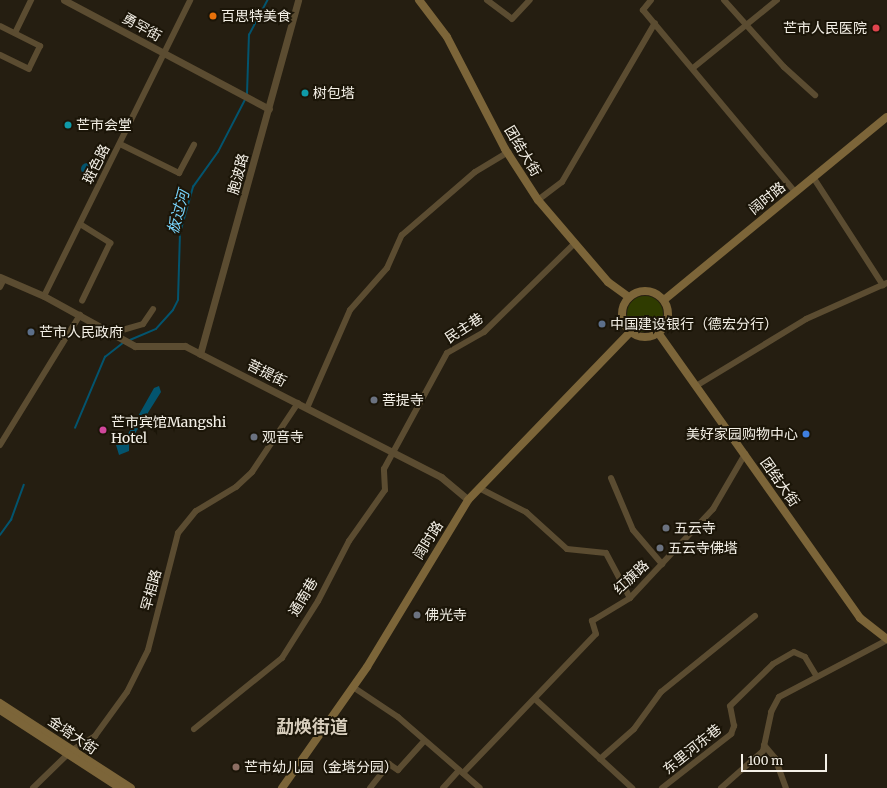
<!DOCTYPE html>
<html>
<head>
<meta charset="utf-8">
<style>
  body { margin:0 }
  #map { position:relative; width:887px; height:788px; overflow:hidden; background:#251e11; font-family:Merriweather,"Noto Sans SC",serif }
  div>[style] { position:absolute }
  .green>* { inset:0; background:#2f3b00 }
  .round { border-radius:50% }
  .water>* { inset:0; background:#03546e }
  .stream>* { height:1.5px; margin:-0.75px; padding:0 0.75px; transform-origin:0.75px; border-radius:0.75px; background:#03546e }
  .minor>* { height:6px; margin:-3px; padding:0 3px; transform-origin:3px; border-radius:3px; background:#5b4c31 }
  .tertiary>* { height:7px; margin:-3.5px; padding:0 3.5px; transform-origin:3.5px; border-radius:3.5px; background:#5b4c31 }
  .secondary>* { height:8px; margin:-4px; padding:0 4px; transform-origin:4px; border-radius:4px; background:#7c6539 }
  .secondary>.ring { margin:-4px; padding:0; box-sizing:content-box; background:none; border:8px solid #7c6539; border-radius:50% }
  .dots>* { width:11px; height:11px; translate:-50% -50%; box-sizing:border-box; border:2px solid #1b1508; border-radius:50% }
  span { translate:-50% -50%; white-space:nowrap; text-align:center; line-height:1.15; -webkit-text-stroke:4px #1b1508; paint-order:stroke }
  .poi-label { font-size:14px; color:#f4f0e7 }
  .left { translate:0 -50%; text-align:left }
  .right { translate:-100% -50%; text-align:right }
  .street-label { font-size:14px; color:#f4f0e7 }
  .water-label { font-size:15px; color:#79d5fd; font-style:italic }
  .district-label { font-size:18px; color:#d7cdbc; font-weight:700 }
  .scale { position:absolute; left:741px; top:754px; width:86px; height:18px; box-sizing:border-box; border:2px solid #f4f0e7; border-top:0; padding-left:5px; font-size:12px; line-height:14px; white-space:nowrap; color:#f4f0e7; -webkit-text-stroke:3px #1b1508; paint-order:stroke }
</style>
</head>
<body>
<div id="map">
  <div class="green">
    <div class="round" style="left:627px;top:296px;width:36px;height:36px"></div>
  </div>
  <div class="water">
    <div class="round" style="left:81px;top:163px;width:12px;height:12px"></div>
    <div style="clip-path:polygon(159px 386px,161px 392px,129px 443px,129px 451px,119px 455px,116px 445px,124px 441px,154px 388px)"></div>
  </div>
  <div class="stream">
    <div style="left:247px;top:94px;width:59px;rotate:-88.1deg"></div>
    <div style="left:249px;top:35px;width:40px;rotate:-62deg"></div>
    <div style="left:130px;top:340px;width:28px;rotate:-23deg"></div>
    <div style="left:156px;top:329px;width:25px;rotate:-48deg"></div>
    <div style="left:173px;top:310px;width:11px;rotate:-63deg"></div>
    <div style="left:178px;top:300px;width:67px;rotate:-88.3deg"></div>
    <div style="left:180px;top:233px;width:48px;rotate:-74.2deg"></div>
    <div style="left:193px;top:187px;width:43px;rotate:-54.5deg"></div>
    <div style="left:218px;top:152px;width:59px;rotate:-62.6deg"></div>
    <div style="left:75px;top:428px;width:77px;rotate:-67.1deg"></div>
    <div style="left:105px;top:357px;width:23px;rotate:-38deg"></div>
    <div style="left:0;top:535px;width:19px;rotate:-54deg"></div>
    <div style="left:11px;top:520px;width:37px;rotate:-70deg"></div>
  </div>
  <div class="minor">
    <div style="left:487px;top:0;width:31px;rotate:37deg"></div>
    <div style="left:512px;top:19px;width:26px;rotate:-47deg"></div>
    <div style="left:651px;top:0;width:13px;rotate:129deg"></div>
    <div style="left:643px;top:10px;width:237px;rotate:50.1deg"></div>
    <div style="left:724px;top:0;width:90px;rotate:48.2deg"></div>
    <div style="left:784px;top:67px;width:42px;rotate:42.1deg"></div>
    <div style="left:0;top:26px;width:45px;rotate:26.6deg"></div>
    <div style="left:40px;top:46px;width:25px;rotate:116deg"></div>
    <div style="left:29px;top:69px;width:32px;rotate:-154deg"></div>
    <div style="left:15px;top:33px;width:37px;rotate:-64deg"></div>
    <div style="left:693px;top:68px;width:108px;rotate:-39deg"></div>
    <div style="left:120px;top:144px;width:66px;rotate:26.2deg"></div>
    <div style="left:179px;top:173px;width:32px;rotate:-62deg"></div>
    <div style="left:813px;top:177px;width:129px;rotate:57.1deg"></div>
    <div style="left:538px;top:200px;width:30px;rotate:-37deg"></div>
    <div style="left:562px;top:182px;width:184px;rotate:-59.7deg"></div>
    <div style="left:80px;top:224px;width:36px;rotate:32deg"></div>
    <div style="left:110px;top:243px;width:64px;rotate:115.8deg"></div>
    <div style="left:0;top:287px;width:9px;rotate:-63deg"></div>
    <div style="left:44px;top:296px;width:330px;rotate:-63.7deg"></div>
    <div style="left:112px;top:333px;width:32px;rotate:-16deg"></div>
    <div style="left:143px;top:324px;width:18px;rotate:-56deg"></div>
    <div style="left:696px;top:386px;width:129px;rotate:-31.3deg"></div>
    <div style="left:806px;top:319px;width:89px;rotate:-24deg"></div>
    <div style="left:307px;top:408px;width:107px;rotate:-66.3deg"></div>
    <div style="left:350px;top:310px;width:56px;rotate:-48.6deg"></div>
    <div style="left:387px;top:268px;width:36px;rotate:-66deg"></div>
    <div style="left:402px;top:235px;width:96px;rotate:-40.8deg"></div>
    <div style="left:475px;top:172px;width:39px;rotate:-31deg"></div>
    <div style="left:0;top:445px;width:153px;rotate:-58.4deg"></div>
    <div style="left:611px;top:478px;width:56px;rotate:67.1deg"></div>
    <div style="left:633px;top:530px;width:45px;rotate:49.5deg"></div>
    <div style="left:479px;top:488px;width:53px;rotate:27.1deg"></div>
    <div style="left:526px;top:512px;width:55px;rotate:42.1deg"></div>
    <div style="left:567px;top:549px;width:39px;rotate:6deg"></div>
    <div style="left:606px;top:553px;width:51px;rotate:61.9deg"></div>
    <div style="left:353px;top:687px;width:54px;rotate:33.7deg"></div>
    <div style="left:398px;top:717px;width:108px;rotate:40.9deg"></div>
    <div style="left:535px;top:699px;width:132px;rotate:42.5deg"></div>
    <div style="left:194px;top:729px;width:113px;rotate:-38.9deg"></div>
    <div style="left:282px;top:658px;width:67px;rotate:-57.7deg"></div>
    <div style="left:318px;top:601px;width:68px;rotate:-62.7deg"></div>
    <div style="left:349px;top:541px;width:62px;rotate:-54.8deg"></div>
    <div style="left:385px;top:490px;width:21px;rotate:-93deg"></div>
    <div style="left:384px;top:469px;width:132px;rotate:-61.5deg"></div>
    <div style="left:447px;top:353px;width:43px;rotate:-29.6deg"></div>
    <div style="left:484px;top:332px;width:126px;rotate:-44.4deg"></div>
    <div style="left:764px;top:745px;width:17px;rotate:50deg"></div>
    <div style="left:775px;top:758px;width:32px;rotate:70deg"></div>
    <div style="left:600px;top:759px;width:45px;rotate:-41.4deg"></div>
    <div style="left:634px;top:729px;width:46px;rotate:-53.9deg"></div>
    <div style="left:661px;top:692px;width:121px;rotate:-39deg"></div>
    <div style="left:463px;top:773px;width:192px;rotate:-46.3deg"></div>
    <div style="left:596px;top:634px;width:14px;rotate:-107deg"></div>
    <div style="left:592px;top:621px;width:44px;rotate:-31.2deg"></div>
    <div style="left:630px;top:598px;width:122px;rotate:-47deg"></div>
    <div style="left:713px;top:509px;width:64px;rotate:-59.8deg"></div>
    <div style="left:33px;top:788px;width:54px;rotate:-44.3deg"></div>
    <div style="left:72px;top:750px;width:27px;rotate:-31deg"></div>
    <div style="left:95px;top:736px;width:54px;rotate:-54deg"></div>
    <div style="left:127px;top:692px;width:47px;rotate:-63.4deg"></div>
    <div style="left:148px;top:650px;width:121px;rotate:-75.6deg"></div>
    <div style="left:178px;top:533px;width:28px;rotate:-51deg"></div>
    <div style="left:196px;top:511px;width:47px;rotate:-31deg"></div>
    <div style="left:236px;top:487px;width:22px;rotate:-43deg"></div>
    <div style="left:252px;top:472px;width:83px;rotate:-56.3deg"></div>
    <div style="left:370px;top:788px;width:31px;rotate:-52deg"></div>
    <div style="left:389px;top:764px;width:11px;rotate:34deg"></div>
    <div style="left:398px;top:770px;width:39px;rotate:-48deg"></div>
    <div style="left:443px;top:788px;width:24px;rotate:-48deg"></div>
    <div style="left:662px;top:788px;width:88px;rotate:-38deg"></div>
    <div style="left:731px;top:734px;width:9px;rotate:-69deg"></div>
    <div style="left:734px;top:726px;width:20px;rotate:-101deg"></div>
    <div style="left:730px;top:706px;width:60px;rotate:-44.3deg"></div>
    <div style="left:773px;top:664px;width:24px;rotate:-30deg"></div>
    <div style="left:794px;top:652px;width:12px;rotate:24deg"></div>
    <div style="left:805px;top:657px;width:21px;rotate:59deg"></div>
    <div style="left:721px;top:788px;width:56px;rotate:-41.4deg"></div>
    <div style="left:763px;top:751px;width:40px;rotate:-78deg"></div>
    <div style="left:771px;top:712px;width:17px;rotate:-62deg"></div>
    <div style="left:779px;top:697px;width:122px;rotate:-27.8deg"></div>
  </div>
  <div class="tertiary">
    <div style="left:64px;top:0;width:232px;rotate:28deg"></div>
    <div style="left:0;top:277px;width:48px;rotate:23.4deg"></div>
    <div style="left:44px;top:296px;width:104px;rotate:28.8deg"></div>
    <div style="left:135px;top:346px;width:50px"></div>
    <div style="left:185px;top:346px;width:288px;rotate:27.1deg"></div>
    <div style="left:441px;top:477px;width:35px;rotate:40deg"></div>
    <div style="left:200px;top:354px;width:367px;rotate:-74.5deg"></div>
  </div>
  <div class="secondary">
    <div style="left:419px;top:0;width:46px;rotate:52.9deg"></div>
    <div style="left:447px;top:37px;width:126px;rotate:62.6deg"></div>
    <div style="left:505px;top:149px;width:61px;rotate:57.1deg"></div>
    <div style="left:538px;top:200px;width:108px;rotate:49.5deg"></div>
    <div style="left:608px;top:282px;width:26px;rotate:36deg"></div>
    <div class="ring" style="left:622px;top:291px;width:38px;height:38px"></div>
    <div style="left:664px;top:300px;width:288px;rotate:-39.4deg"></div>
    <div style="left:659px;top:334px;width:348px;rotate:54.7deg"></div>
    <div style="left:860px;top:618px;width:34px;rotate:38deg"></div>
    <div style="left:0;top:703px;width:156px;rotate:33deg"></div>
    <div style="left:0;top:710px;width:143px;rotate:33deg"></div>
    <div style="left:282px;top:788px;width:148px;rotate:-54.9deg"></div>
    <div style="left:367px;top:667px;width:195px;rotate:-58.8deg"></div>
    <div style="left:468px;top:500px;width:233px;rotate:-46deg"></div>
  </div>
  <div class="dots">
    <div style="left:213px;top:16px;background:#e8710a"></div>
    <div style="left:876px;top:28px;background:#e0444e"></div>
    <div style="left:305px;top:93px;background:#0f9aa8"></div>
    <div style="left:68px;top:125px;background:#0f9aa8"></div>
    <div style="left:602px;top:324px;background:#5c6f8a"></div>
    <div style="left:31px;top:332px;background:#5c6f8a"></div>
    <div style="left:374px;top:400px;background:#6b7280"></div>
    <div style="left:103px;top:430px;background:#d1479c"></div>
    <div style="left:806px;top:434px;background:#3f7fe0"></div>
    <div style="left:254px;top:437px;background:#6b7280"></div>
    <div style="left:666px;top:528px;background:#6b7280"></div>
    <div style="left:660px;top:548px;background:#6b7280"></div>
    <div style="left:417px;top:615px;background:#6b7280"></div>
    <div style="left:236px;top:767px;background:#8d6e63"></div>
  </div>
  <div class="poi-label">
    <span class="left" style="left:221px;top:16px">百思特美食</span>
    <span class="right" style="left:867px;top:28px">芒市人民医院</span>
    <span class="left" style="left:313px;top:93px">树包塔</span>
    <span class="left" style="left:76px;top:125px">芒市会堂</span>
    <span class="left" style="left:610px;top:324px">中国建设银行（德宏分行）</span>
    <span class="left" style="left:39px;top:332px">芒市人民政府</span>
    <span class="left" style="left:382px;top:400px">菩提寺</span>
    <span class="left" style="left:111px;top:430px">芒市宾馆Mangshi<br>Hotel</span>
    <span class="right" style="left:798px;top:434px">美好家园购物中心</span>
    <span class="left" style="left:262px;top:437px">观音寺</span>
    <span class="left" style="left:674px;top:528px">五云寺</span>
    <span class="left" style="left:668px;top:548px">五云寺佛塔</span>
    <span class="left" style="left:425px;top:615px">佛光寺</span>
    <span class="left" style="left:244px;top:767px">芒市幼儿园（金塔分园）</span>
  </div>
  <div class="street-label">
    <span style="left:142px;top:27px;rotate:29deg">勇罕街</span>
    <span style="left:523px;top:151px;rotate:59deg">团结大街</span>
    <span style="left:96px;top:164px;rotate:-63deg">斑色路</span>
    <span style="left:238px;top:174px;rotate:-75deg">胞波路</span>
    <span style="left:767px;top:198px;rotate:-39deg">阔时路</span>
    <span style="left:464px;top:328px;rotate:-33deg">民主巷</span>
    <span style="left:267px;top:373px;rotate:27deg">菩提街</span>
    <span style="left:780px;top:482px;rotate:55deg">团结大街</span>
    <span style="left:428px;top:540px;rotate:-58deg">阔时路</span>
    <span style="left:631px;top:577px;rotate:-43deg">红旗路</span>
    <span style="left:151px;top:590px;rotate:-75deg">罕相路</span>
    <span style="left:303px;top:597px;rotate:-59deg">通南巷</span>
    <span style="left:73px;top:735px;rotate:34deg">金塔大街</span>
    <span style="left:692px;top:749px;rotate:-39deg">东里河东巷</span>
  </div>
  <div class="water-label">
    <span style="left:178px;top:212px;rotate:-75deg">板过河</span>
  </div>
  <div class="district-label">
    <span style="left:312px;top:727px">勐焕街道</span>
  </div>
  <div class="scale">100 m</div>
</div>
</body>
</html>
